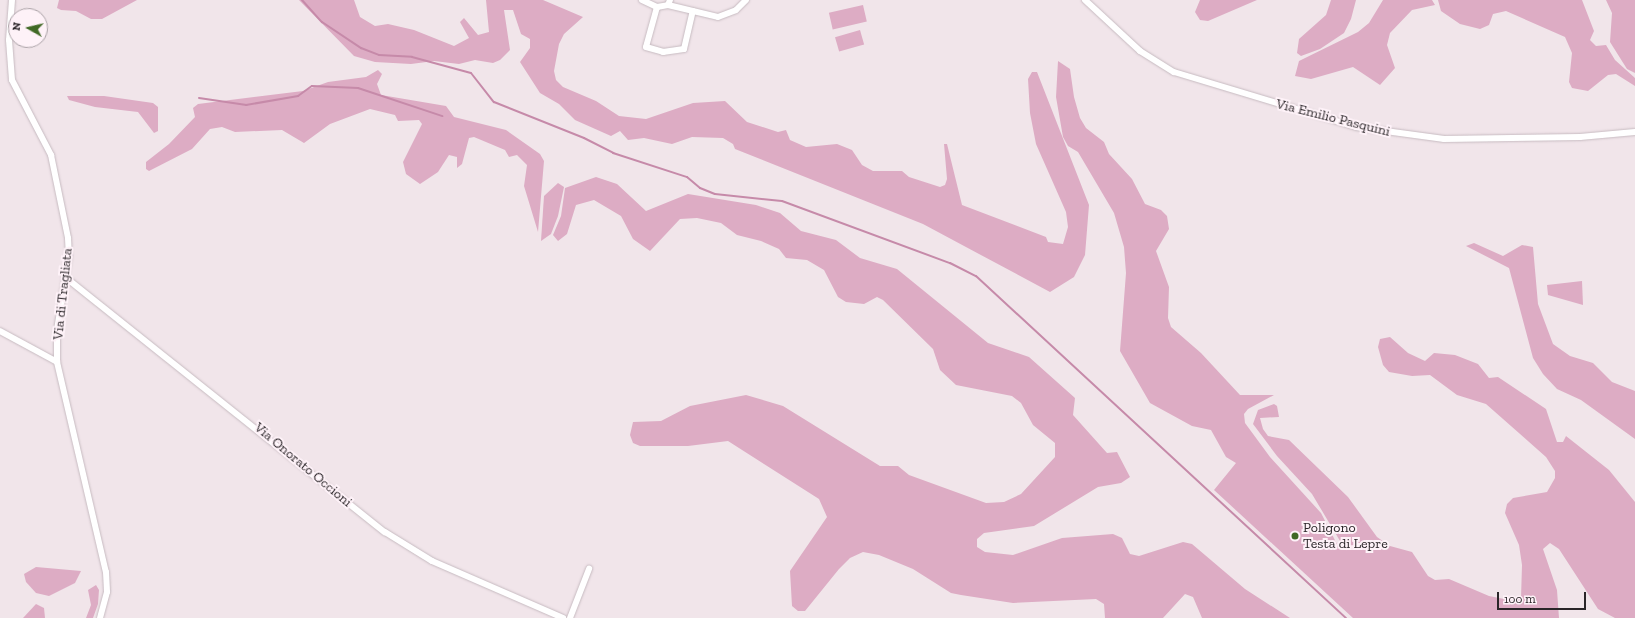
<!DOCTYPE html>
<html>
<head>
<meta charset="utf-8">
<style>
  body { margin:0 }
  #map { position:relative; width:1635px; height:618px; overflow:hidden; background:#f1e5ea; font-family:"Zilla Slab",serif }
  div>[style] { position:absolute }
  .green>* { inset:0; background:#ddacc4; transform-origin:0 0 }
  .stream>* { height:2px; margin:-1px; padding:0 1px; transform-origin:1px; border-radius:1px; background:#c68aa9 }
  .roads { filter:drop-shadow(0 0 1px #c7bbc1) drop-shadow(0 0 1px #c7bbc1) }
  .minor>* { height:6px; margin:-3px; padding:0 3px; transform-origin:3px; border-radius:3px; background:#fff }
  .dots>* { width:11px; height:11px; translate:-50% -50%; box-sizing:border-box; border:2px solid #fef2f8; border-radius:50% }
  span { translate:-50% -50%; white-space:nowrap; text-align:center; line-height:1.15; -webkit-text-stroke:4px #fef2f8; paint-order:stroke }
  .street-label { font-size:14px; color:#2a2528 }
  .poi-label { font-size:14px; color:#2a2528 }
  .left { translate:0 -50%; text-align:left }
  .north { position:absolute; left:8px; top:8px; width:40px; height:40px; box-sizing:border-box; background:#fef2f8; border:1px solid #a9a0a5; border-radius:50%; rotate:278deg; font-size:11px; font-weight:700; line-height:16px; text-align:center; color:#2a2528 }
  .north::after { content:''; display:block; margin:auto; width:14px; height:18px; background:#406925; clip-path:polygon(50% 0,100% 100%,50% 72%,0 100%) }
  .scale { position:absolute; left:1497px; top:592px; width:89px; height:18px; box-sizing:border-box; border:2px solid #2a2528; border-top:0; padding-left:5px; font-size:12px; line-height:14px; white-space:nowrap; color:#2a2528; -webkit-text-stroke:3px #fef2f8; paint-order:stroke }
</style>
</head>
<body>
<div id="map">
  <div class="green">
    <div style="clip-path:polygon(59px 0,137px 0,102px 19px,91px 19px,76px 11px,61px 10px,57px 8px)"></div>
    <div style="clip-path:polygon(299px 0,354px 0,360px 17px,375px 26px,388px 24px,414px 30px,454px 46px,469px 38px,460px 22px,464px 18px,478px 35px,489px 32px,486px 0,543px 0,583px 17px,564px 34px,559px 44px,554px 71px,556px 80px,563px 87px,596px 101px,619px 116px,646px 119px,693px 103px,725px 101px,747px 122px,778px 132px,786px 130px,790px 140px,806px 147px,837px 144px,852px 150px,862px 165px,873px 171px,902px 171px,909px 177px,940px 187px,945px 185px,947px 179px,944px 144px,947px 144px,962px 205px,1046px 237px,1048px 242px,1063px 244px,1068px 227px,1066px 212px,1036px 144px,1030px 113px,1028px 79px,1032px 72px,1037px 72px,1089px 205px,1085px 255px,1074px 277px,1050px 292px,923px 224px,735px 149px,733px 144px,723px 138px,692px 137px,672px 144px,644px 138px,628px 140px,620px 131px,611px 136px,575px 120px,559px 104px,540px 93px,520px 62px,530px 48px,530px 39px,521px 34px,513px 10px,504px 10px,510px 50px,500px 60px,493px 63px,475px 60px,459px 64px,434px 61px,411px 64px,375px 62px,354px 56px)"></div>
    <div style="clip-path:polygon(1200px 0,1257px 0,1208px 21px,1200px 20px,1195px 12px)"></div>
    <div style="clip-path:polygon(1331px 0,1356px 0,1351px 19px,1344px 33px,1320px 49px,1301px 56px,1297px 53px,1299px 39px,1326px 15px)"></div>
    <div style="clip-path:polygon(1383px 0,1432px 0,1435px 5px,1412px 10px,1390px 33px,1387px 45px,1395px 68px,1380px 85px,1353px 67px,1311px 79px,1295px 76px,1299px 61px,1358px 32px,1369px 23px)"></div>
    <div style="clip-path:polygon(1438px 0,1582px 0,1594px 31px,1590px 40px,1596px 46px,1606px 45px,1615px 60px,1635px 78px,1635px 86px,1616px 74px,1608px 75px,1588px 91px,1572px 88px,1569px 82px,1572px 53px,1565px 37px,1506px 11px,1493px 14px,1489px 25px,1480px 29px,1460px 24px,1441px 11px)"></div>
    <div style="clip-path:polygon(1606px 0,1635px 0,1635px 73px,1627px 69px,1610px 42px,1612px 13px)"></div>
    <div style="left:863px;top:5px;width:17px;height:35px;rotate:77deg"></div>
    <div style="left:860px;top:30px;width:15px;height:26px;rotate:74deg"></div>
    <div style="clip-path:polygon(1058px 61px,1070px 69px,1074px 97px,1080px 118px,1086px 128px,1104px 142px,1109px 154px,1132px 179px,1145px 204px,1161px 210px,1167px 216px,1169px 229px,1156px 251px,1169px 287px,1168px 318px,1171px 327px,1201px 353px,1240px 395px,1274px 395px,1248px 409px,1244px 414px,1245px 423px,1270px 457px,1321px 513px,1339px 548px,1343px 546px,1312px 494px,1277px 456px,1253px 424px,1258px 410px,1274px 404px,1277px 406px,1279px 417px,1260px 418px,1263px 429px,1268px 436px,1289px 440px,1348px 497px,1377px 537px,1390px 546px,1412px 552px,1428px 576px,1435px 580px,1449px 579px,1489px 596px,1514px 601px,1521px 598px,1522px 565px,1519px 545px,1505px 513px,1507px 504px,1513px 498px,1547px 492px,1555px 478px,1555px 471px,1546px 457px,1486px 404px,1457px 395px,1430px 375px,1412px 376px,1389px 372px,1383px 365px,1378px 347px,1380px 339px,1390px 337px,1408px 353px,1425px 361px,1434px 353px,1455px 355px,1478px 364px,1489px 378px,1498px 377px,1546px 409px,1557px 442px,1563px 442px,1566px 436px,1609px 470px,1635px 502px,1635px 618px,1615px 618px,1598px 609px,1559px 549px,1550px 543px,1543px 549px,1557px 590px,1559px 618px,1353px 618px,1214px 490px,1236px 463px,1226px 457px,1211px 430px,1192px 426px,1150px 403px,1120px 351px,1126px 273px,1124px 247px,1114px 213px,1078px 152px,1068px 146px,1063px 137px,1056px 97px)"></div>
    <div style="clip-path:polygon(378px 70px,382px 74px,377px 84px,381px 95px,446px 106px,454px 117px,506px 130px,540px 154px,544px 161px,538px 232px,524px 186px,527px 165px,517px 155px,509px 157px,505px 150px,474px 137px,469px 138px,462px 164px,457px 168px,457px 157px,449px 155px,438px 172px,420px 184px,406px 174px,403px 162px,422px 124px,419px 120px,398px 121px,395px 115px,370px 109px,330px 124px,304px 143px,282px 130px,235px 132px,222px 127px,210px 129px,192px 149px,149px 171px,146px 169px,146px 162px,169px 144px,195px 117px,193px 108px,198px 104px,303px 91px,328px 82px,366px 77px)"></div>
    <div style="clip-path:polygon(67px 96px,104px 96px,153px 103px,158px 107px,158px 131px,154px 133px,138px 112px,95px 107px,69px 100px)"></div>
    <div style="clip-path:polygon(596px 177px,617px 184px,646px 211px,688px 194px,756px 205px,780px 213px,801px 231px,836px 240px,860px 258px,897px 269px,988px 343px,1029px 357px,1075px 398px,1073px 415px,1107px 453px,1117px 452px,1130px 477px,1121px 483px,1098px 487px,1034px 526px,984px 533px,977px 539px,977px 547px,985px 552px,1013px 555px,1062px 538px,1113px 534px,1122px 538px,1130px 554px,1139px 556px,1183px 542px,1192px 544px,1245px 589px,1290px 618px,1202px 618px,1193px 597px,1185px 594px,1163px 618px,1105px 618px,1104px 604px,1096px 599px,1013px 603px,961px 595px,951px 593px,913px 569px,879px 555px,863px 552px,850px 558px,839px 569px,805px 611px,798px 611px,792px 606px,790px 571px,827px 517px,819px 499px,728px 441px,688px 446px,640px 446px,633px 443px,630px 435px,633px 422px,661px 421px,690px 406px,746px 395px,783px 406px,880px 466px,898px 466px,909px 475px,986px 503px,1004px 502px,1021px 494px,1055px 457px,1055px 443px,1033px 425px,1021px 403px,1012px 396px,956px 385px,940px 370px,933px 349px,883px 300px,877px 297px,864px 304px,846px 302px,838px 297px,824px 270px,807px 260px,786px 258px,779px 249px,761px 241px,737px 235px,721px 223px,697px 218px,680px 219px,650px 251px,633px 239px,621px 216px,594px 200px,576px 205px,567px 234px,558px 241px,553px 235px,561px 216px,565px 188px)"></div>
    <div style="clip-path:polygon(558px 183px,564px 187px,558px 216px,551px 234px,541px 241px,544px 196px)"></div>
    <div style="clip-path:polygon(1474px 243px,1503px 256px,1522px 245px,1533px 247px,1538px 304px,1553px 344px,1570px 356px,1593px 363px,1612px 382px,1635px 391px,1635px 439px,1581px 400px,1557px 389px,1543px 374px,1533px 358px,1509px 268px,1466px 246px)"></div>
    <div style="clip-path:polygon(1582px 281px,1583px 305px,1548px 295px,1547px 285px)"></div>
    <div style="clip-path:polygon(36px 567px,81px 571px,75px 583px,49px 596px,36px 593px,26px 582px,24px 574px)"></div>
    <div style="clip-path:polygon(96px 585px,99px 590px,98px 604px,93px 618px,86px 618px,91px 605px,88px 590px)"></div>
    <div style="clip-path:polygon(36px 604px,44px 608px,45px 618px,23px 618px)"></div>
  </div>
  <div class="stream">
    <div style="left:302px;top:0;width:30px;rotate:48deg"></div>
    <div style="left:322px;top:22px;width:47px;rotate:33.7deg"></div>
    <div style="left:361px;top:48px;width:19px;rotate:21deg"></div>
    <div style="left:379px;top:55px;width:33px;rotate:3deg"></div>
    <div style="left:412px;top:57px;width:61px;rotate:15.2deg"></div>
    <div style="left:471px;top:73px;width:37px;rotate:52deg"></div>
    <div style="left:494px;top:102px;width:97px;rotate:21.8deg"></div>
    <div style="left:584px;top:138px;width:33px;rotate:27deg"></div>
    <div style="left:613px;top:153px;width:78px;rotate:18deg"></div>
    <div style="left:687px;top:177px;width:17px;rotate:40deg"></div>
    <div style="left:700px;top:188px;width:16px;rotate:22deg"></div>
    <div style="left:715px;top:194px;width:67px;rotate:6deg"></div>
    <div style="left:782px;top:201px;width:179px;rotate:20.3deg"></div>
    <div style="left:950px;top:263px;width:29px;rotate:27deg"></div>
    <div style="left:976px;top:276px;width:504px;rotate:42.75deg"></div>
    <div style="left:199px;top:98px;width:48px;rotate:8.5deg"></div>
    <div style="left:246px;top:105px;width:53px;rotate:-9.8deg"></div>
    <div style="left:298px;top:96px;width:17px;rotate:-36deg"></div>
    <div style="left:312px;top:86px;width:46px;rotate:2.5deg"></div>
    <div style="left:358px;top:88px;width:89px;rotate:18.4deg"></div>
  </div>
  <div class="roads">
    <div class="minor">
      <div style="left:12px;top:0;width:40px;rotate:94.3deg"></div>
      <div style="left:9px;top:40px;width:40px;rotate:85.7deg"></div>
      <div style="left:12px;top:80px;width:85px;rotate:62.5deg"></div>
      <div style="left:51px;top:155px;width:85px;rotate:78.4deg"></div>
      <div style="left:68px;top:238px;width:18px;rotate:87deg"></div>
      <div style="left:69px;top:256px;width:75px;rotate:99.2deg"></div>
      <div style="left:57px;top:330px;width:32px;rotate:90deg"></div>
      <div style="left:57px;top:362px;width:216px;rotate:76.9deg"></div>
      <div style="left:106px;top:572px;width:20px;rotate:87deg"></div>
      <div style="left:107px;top:592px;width:27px;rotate:105deg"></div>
      <div style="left:642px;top:0;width:17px;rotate:25deg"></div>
      <div style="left:657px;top:7px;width:11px;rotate:-10deg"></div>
      <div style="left:670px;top:0;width:5px;rotate:112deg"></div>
      <div style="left:668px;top:5px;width:51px;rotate:13.5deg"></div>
      <div style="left:718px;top:17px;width:19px;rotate:-21deg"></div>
      <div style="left:736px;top:10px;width:14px;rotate:-45deg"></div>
      <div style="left:1085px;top:0;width:75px;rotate:42.8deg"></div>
      <div style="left:1140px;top:51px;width:40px;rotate:32deg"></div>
      <div style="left:1174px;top:72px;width:190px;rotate:16.8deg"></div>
      <div style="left:1356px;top:127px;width:89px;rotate:7.8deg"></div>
      <div style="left:1444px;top:139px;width:136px;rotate:-0.8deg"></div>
      <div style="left:1580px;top:137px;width:55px;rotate:-5.2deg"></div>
      <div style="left:657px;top:7px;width:41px;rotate:105.4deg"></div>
      <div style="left:646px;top:47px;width:18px;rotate:16deg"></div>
      <div style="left:663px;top:52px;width:21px;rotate:-8deg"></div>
      <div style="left:684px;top:49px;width:39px;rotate:-77deg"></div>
      <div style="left:65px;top:277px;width:409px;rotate:38.6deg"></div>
      <div style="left:385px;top:532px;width:55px;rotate:31.7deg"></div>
      <div style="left:432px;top:561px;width:143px;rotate:23.5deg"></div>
      <div style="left:0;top:331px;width:65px;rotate:28.5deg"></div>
      <div style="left:570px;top:618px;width:53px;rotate:-68.8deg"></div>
    </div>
  </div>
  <div class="dots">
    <div style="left:1295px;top:536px;background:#406925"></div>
  </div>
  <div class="street-label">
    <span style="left:1333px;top:118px;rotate:14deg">Via Emilio Pasquini</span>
    <span style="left:63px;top:294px;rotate:-84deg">Via di Tragliata</span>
    <span style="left:303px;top:465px;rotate:40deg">Via Onorato Occioni</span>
  </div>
  <div class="poi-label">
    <span class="left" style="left:1303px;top:536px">Poligono<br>Testa di Lepre</span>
  </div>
  <div class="north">N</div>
  <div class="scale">100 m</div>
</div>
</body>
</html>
